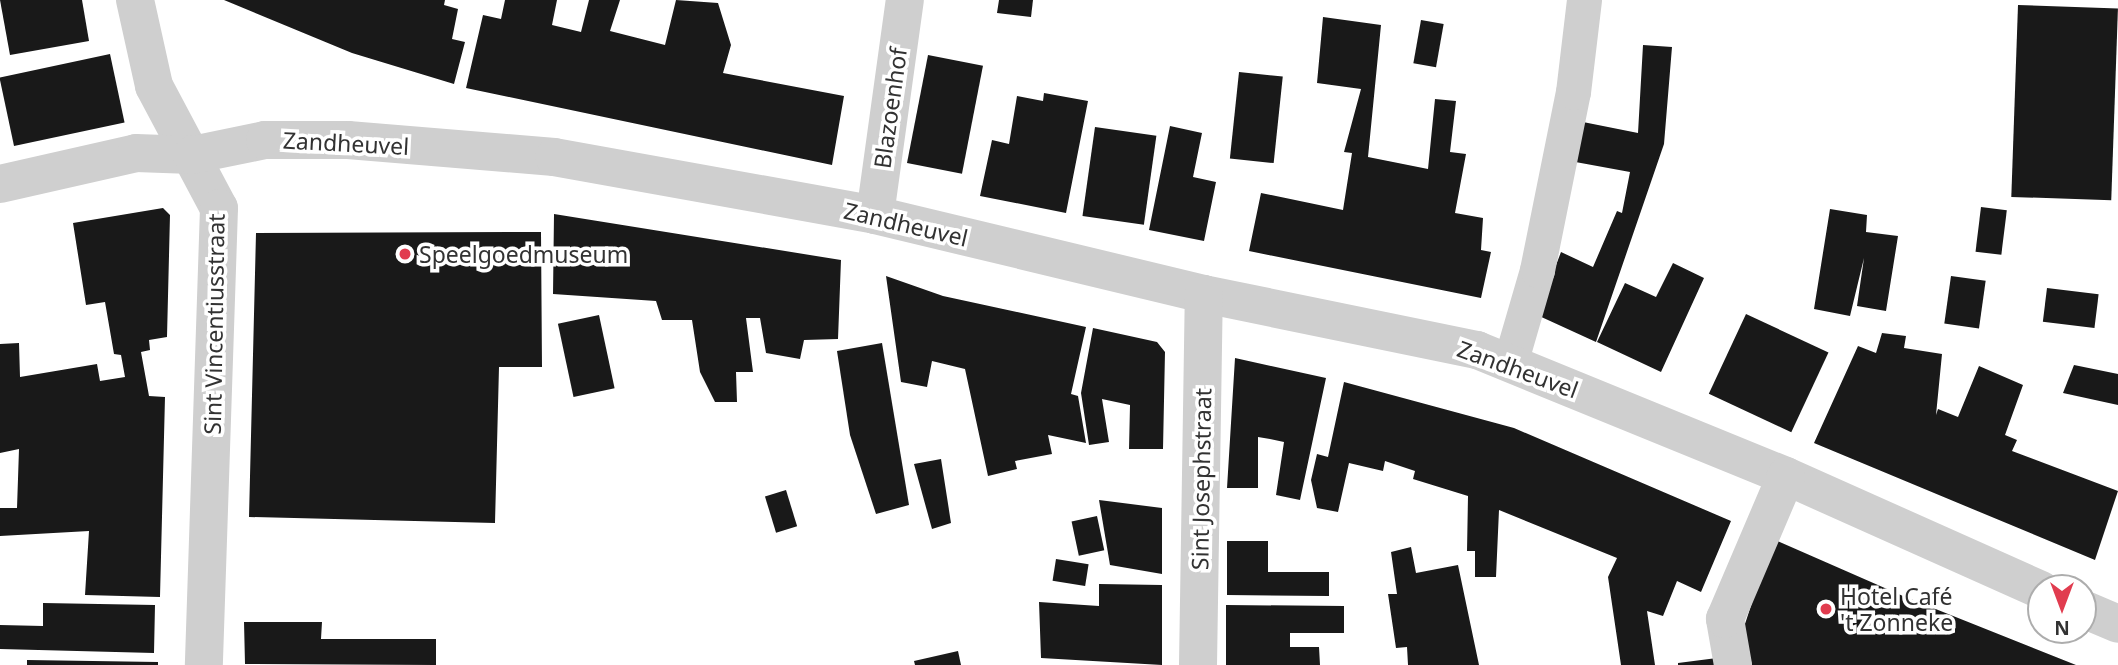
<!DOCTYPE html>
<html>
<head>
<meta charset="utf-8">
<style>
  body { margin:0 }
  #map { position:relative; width:2118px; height:665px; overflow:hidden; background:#fff; font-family:"Noto Sans",sans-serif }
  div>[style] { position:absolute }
  .building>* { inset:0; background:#191919; transform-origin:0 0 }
  .service>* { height:35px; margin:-17.5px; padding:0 17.5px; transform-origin:17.5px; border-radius:17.5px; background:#cfcfcf }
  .minor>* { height:38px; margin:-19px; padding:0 19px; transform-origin:19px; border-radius:19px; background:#cfcfcf }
  .dots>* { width:19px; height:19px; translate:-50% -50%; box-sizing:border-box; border:4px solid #fff; border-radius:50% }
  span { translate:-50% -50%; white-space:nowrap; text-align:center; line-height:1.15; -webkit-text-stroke:7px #fff; paint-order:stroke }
  .street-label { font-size:23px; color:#323232 }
  .poi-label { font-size:23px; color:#323232 }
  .left { translate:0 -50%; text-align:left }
  .north { position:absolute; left:2027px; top:574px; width:70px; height:70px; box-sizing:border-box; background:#fff; border:2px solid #adadad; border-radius:50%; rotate:180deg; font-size:19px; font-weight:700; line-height:28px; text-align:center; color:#323232 }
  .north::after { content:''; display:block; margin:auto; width:24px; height:32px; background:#e13c4f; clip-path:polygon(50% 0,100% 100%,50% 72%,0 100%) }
</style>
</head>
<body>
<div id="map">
  <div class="building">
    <div style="clip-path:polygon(0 0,82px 0,89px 41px,10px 55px)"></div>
    <div style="clip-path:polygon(224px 0,445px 0,444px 5px,458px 9px,452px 39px,465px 42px,454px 84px,352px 53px)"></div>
    <div style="clip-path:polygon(505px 0,557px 0,552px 25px,581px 32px,589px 0,620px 0,610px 31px,665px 45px,676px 0,718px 3px,731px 45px,723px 73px,844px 96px,832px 165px,466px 88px,483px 15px,501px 19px)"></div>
    <div style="clip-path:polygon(999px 0,1033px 0,1031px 17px,997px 13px)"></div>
    <div style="left:2018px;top:5px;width:100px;height:192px;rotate:2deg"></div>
    <div style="clip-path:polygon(1323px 17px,1381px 25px,1368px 157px,1428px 169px,1435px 99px,1456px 101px,1450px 152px,1466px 154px,1455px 213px,1483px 218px,1481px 250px,1491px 252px,1481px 298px,1249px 251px,1261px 193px,1343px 210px,1352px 153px,1344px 152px,1361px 89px,1317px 83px)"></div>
    <div style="left:1421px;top:20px;width:23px;height:44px;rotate:10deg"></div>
    <div style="clip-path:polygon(1643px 45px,1672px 47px,1664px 144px,1596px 342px,1537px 315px,1561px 252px,1593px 267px,1617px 211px,1622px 213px,1630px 172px,1570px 161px,1578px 121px,1638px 133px)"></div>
    <div style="left:110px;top:54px;width:70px;height:113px;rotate:78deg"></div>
    <div style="left:928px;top:55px;width:56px;height:110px;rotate:11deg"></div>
    <div style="left:1239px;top:72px;width:44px;height:87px;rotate:6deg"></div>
    <div style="clip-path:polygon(1044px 93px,1088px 101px,1066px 213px,980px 196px,992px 140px,1009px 144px,1017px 96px,1043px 101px)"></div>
    <div style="clip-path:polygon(1170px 126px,1202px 133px,1193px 177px,1216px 182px,1204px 241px,1149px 230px)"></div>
    <div style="left:1095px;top:127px;width:62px;height:90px;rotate:8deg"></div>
    <div style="left:1981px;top:207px;width:26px;height:45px;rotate:7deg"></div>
    <div style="clip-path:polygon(163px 208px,170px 215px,167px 337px,149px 340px,150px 350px,141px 352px,149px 396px,165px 397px,160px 597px,85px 595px,89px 531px,0 536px,0 508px,17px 508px,19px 449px,0 453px,0 344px,19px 343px,20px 377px,97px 364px,100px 381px,125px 377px,121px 355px,114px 354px,105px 302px,86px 305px,73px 223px)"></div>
    <div style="clip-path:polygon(1830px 209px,1867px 215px,1866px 232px,1898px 236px,1886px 311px,1857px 306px,1864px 258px,1850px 316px,1814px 309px)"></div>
    <div style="clip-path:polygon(554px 214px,841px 260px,838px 339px,804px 340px,800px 359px,766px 353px,760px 318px,746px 318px,753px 372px,736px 372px,737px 402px,715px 402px,700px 372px,692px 320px,662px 320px,656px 301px,553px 294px)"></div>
    <div style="clip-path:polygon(541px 232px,542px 367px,499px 367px,495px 523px,249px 517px,256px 233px)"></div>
    <div style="clip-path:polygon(1673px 263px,1704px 278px,1661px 372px,1597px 342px,1625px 283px,1656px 297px)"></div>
    <div style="clip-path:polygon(886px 276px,943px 296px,1086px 327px,1071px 394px,1078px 396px,1086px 443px,1048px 435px,1052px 454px,1015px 461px,1017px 469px,988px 476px,965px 369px,932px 361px,927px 387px,901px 382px)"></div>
    <div style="left:1951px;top:276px;width:35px;height:48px;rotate:8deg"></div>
    <div style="left:2047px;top:288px;width:52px;height:34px;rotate:7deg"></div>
    <div style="left:1746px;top:314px;width:91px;height:88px;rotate:25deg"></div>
    <div style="left:599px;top:315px;width:75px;height:42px;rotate:78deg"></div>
    <div style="clip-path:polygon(1093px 328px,1157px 342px,1165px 352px,1163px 449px,1129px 449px,1130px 405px,1102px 399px,1109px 442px,1089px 445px,1081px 393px)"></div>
    <div style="clip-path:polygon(1882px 333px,1906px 336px,1904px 348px,1942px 354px,1936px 415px,1938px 409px,1958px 417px,1979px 366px,2023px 385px,2005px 435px,2017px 440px,2012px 451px,2118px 491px,2095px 560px,1814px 443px,1858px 346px,1876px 353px)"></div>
    <div style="clip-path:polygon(882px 343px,909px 505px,876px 514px,850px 435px,837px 351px)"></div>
    <div style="clip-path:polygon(1235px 358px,1326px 378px,1300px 500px,1276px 495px,1284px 442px,1270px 439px,1258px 437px,1258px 488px,1227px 488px)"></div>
    <div style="clip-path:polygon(2074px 365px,2118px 374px,2118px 405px,2063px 393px)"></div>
    <div style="clip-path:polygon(1344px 382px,1514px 428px,1731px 521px,1701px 592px,1677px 581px,1663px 616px,1647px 611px,1655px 665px,1621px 665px,1608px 577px,1617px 558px,1499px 510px,1496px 577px,1475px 577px,1475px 551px,1467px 551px,1468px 496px,1413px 479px,1415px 471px,1385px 461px,1383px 471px,1349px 463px,1338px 512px,1317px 508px,1311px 480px,1317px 454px,1328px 457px)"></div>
    <div style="clip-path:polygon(941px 459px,951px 523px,932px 529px,914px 464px)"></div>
    <div style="left:786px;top:490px;width:38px;height:22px;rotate:73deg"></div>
    <div style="clip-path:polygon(1099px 500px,1162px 508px,1162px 574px,1110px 565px)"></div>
    <div style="left:1097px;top:516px;width:35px;height:26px;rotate:78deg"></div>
    <div style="clip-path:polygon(1773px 539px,1903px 596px,2076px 665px,1752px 665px,1743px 630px)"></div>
    <div style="clip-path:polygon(1227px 541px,1268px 541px,1268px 572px,1329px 572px,1329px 596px,1227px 595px)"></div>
    <div style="clip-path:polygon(1411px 547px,1416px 573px,1458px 565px,1479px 665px,1408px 665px,1407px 647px,1396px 648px,1388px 594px,1397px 594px,1391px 552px)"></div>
    <div style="left:1056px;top:559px;width:33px;height:22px;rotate:9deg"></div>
    <div style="clip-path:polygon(1099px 584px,1162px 585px,1162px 665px,1041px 658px,1039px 602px,1099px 606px)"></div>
    <div style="clip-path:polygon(43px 603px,155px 605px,154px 653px,0 649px,0 625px,43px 626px)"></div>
    <div style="clip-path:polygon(1226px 605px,1344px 606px,1344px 633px,1290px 633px,1290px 647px,1319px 647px,1320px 665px,1226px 665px)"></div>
    <div style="clip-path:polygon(244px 622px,322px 622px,321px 639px,436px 639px,436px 665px,245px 664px)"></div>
    <div style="clip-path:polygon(958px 651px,961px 665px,915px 665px,914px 661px)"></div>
    <div style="clip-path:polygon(1717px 658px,1718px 665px,1678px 665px,1678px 663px)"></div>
    <div style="clip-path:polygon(27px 660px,158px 662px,158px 665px,27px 665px)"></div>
  </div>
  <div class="service">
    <div style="left:1510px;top:363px;width:97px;rotate:-73.8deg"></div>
    <div style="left:1537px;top:270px;width:182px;rotate:-78.6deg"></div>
    <div style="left:1573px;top:92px;width:93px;rotate:-83.2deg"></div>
  </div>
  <div class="minor">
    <div style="left:135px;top:0;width:88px;rotate:77.5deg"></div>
    <div style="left:154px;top:86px;width:138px;rotate:62deg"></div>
    <div style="left:219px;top:208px;width:457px;rotate:91.9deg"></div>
    <div style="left:0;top:184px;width:139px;rotate:-12.8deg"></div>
    <div style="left:136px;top:153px;width:56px;rotate:2deg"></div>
    <div style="left:192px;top:155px;width:75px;rotate:-11.6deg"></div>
    <div style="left:265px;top:140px;width:83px"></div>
    <div style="left:348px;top:140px;width:207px;rotate:4.7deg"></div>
    <div style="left:554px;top:157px;width:326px;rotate:10.2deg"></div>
    <div style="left:875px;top:215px;width:338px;rotate:13.5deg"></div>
    <div style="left:1204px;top:294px;width:279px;rotate:11.6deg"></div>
    <div style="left:1477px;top:350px;width:334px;rotate:22.2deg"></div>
    <div style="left:1786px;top:476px;width:279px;rotate:24.1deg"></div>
    <div style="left:875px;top:215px;width:217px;rotate:-82.1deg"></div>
    <div style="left:2083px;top:609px;width:38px;rotate:23deg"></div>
    <div style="left:1198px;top:665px;width:371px;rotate:-89.1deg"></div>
    <div style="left:1733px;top:665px;width:47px;rotate:-99.9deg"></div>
    <div style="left:1725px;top:619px;width:155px;rotate:-66.9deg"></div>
  </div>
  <div class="dots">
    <div style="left:405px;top:254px;background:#e13c4f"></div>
    <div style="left:1826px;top:609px;background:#e13c4f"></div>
  </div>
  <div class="street-label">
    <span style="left:890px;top:108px;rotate:-82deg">Blazoenhof</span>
    <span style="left:346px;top:143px;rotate:3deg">Zandheuvel</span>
    <span style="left:906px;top:224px;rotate:13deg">Zandheuvel</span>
    <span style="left:214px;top:324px;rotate:-89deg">Sint Vincentiusstraat</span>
    <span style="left:1518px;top:369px;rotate:20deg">Zandheuvel</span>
    <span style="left:1201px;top:479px;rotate:-89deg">Sint Josephstraat</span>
  </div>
  <div class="poi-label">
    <span class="left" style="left:419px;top:254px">Speelgoedmuseum</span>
    <span class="left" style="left:1840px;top:609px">Hotel Café<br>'t Zonneke</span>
  </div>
  <div class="north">N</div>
</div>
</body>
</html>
